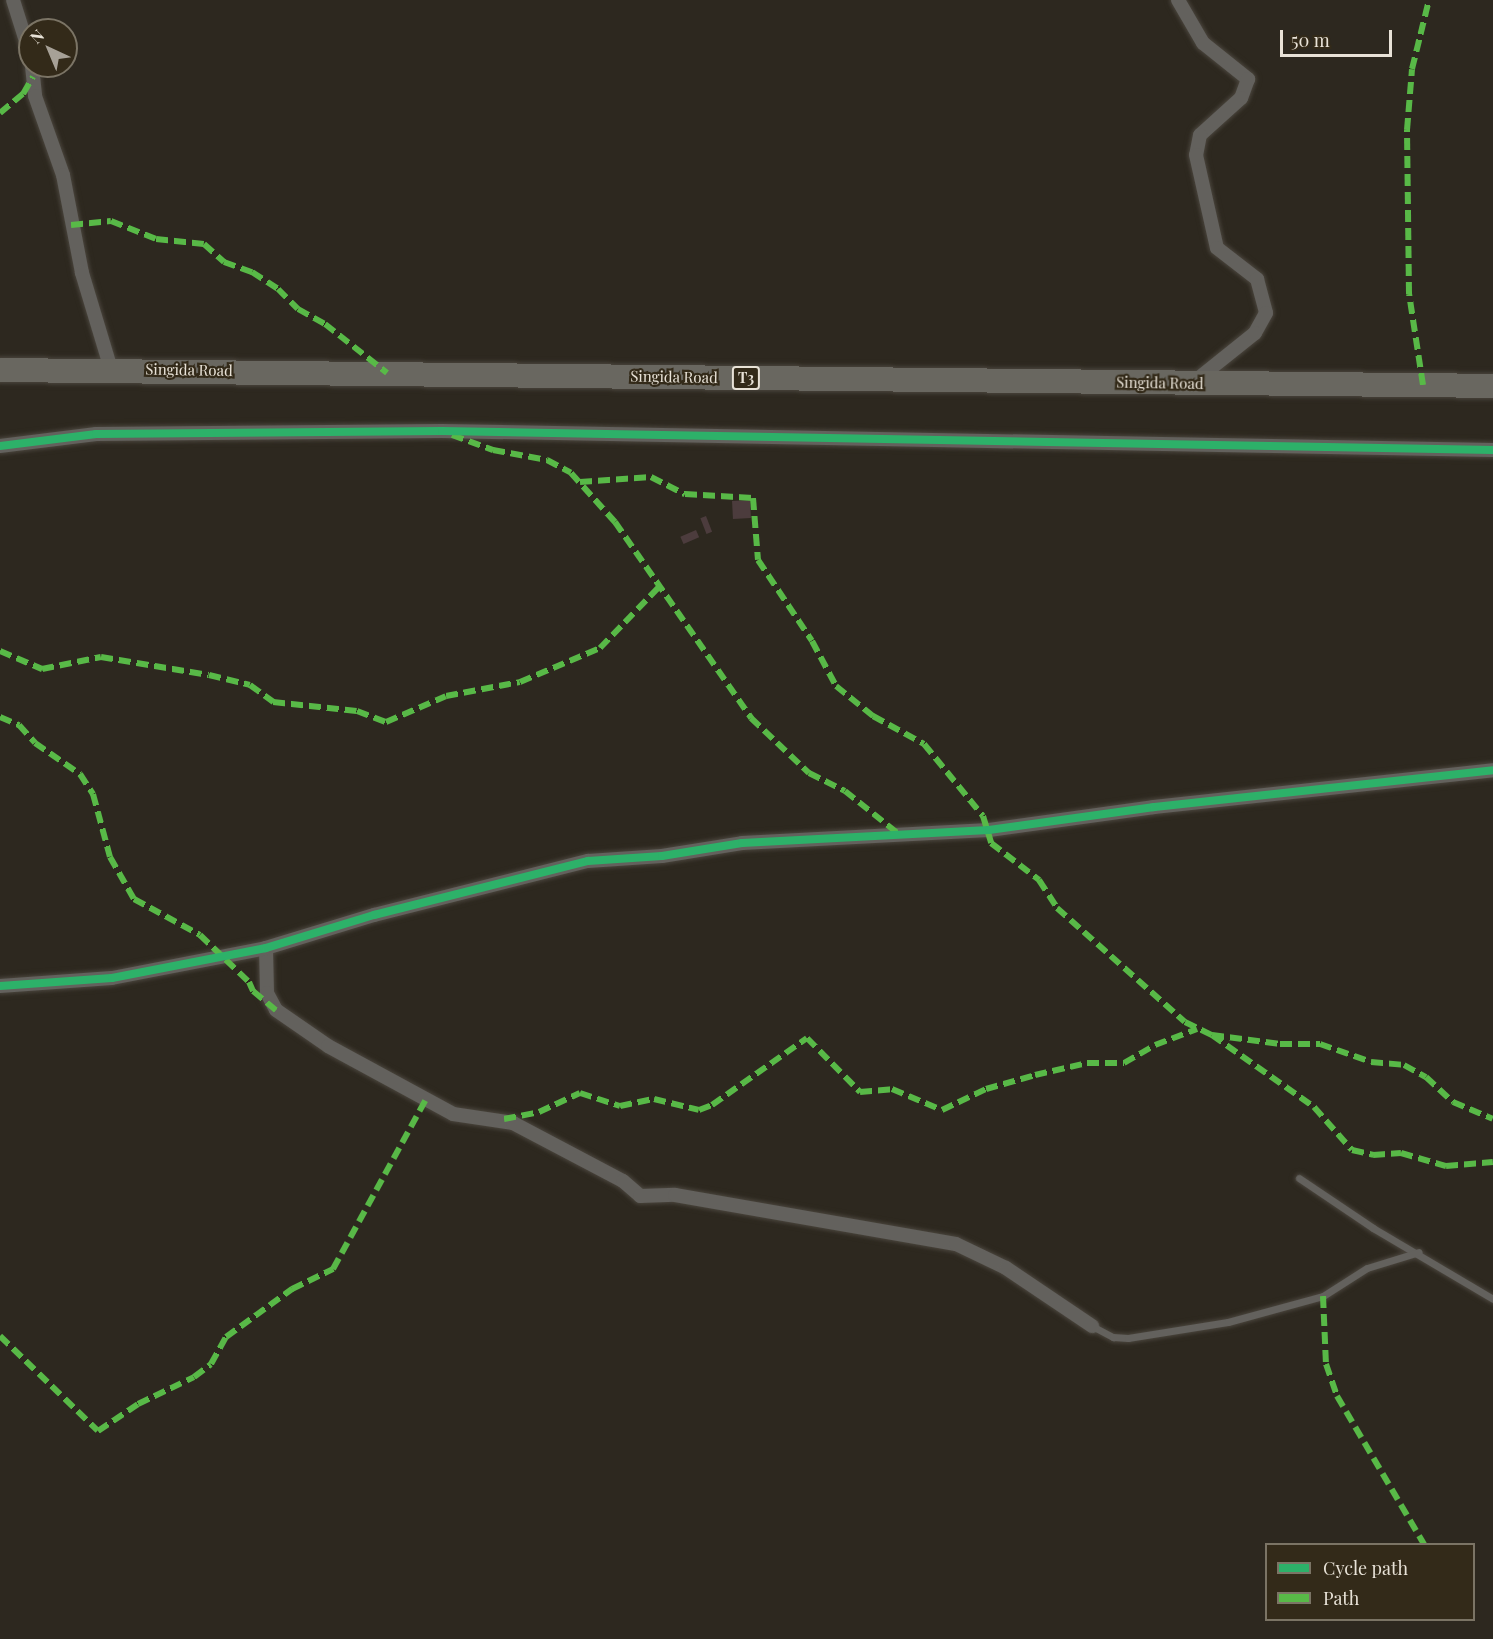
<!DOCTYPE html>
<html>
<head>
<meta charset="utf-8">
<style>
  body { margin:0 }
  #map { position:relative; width:1493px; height:1639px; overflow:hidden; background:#2d281f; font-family:"Playfair Display",serif }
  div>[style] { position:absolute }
  .building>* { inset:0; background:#4c3c3d; transform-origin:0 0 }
  .roads { filter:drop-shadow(0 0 2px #4a453d) drop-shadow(0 0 2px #4a453d) }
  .lane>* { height:7px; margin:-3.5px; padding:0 3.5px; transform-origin:3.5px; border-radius:3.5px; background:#63615d }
  .street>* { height:14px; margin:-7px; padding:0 7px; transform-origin:7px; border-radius:7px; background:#63615d }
  .highway>* { height:24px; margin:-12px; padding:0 12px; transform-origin:12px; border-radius:12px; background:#696760 }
  .quiet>* { height:6px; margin-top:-3px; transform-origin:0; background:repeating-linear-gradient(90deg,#58b947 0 12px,transparent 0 18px) }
  .cycleway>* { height:8px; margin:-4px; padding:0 4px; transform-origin:4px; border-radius:4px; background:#2db169 }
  span { translate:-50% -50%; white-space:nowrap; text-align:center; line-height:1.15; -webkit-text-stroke:4.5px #332a19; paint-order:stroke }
  .shield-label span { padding:2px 4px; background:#332a19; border:2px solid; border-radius:4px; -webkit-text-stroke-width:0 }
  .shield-label { font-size:14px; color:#e8e2d7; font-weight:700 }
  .street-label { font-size:15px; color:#e8e2d7 }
  .legend { position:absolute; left:1265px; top:1543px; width:210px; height:78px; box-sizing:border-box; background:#332a19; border:2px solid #7b7465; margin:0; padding:8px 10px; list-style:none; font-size:18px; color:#e8e2d7 }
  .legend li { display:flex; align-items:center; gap:12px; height:30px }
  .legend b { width:30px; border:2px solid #7b7465 }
  .north { position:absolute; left:18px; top:18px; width:60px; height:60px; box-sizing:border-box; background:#332a19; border:2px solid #7b7465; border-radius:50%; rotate:316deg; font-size:16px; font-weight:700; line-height:24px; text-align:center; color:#e8e2d7 }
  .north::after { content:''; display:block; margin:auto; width:21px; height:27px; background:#a7a197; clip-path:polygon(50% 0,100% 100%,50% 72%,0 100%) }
  .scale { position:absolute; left:1280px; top:30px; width:112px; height:27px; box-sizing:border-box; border:3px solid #e8e2d7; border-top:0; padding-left:8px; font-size:18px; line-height:21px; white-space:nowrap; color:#e8e2d7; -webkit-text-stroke:4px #332a19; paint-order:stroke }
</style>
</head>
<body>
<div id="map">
  <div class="building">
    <div style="left:750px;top:500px;width:18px;height:18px;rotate:87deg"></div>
    <div style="left:706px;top:516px;width:17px;height:6px;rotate:69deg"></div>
    <div style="left:696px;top:530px;width:8px;height:17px;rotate:67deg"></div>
  </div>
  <div class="roads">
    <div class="lane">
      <div style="left:1299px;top:1178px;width:89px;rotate:34deg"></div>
      <div style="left:1373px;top:1228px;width:139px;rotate:30.6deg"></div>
      <div style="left:1092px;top:1326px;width:24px;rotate:28deg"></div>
      <div style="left:1113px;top:1337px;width:15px;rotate:4deg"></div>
      <div style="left:1128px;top:1338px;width:101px;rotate:-9.1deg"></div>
      <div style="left:1228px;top:1322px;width:98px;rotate:-15.3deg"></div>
      <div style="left:1323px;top:1296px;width:52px;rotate:-32.5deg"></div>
      <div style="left:1367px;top:1268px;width:54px;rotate:-17.1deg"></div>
    </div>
    <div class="street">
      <div style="left:13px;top:0;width:57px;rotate:72.5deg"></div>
      <div style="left:1178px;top:0;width:50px;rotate:59.8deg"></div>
      <div style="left:1203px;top:43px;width:58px;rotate:38.7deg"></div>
      <div style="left:1248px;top:79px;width:20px;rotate:110deg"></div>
      <div style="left:1241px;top:98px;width:55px;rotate:137.9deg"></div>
      <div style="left:1200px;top:135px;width:20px;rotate:101deg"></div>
      <div style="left:1196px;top:155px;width:95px;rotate:77.3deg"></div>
      <div style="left:1217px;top:248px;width:51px;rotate:37.8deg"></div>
      <div style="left:1257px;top:279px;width:35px;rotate:75deg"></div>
      <div style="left:1266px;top:313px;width:23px;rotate:119deg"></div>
      <div style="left:1255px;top:333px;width:77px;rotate:141.3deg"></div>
      <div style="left:32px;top:66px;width:30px;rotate:84deg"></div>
      <div style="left:35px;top:96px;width:84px;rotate:70.5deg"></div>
      <div style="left:63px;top:175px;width:100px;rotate:79deg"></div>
      <div style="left:82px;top:273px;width:100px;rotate:73.2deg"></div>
      <div style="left:0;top:446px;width:97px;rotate:-7.1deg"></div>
      <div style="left:96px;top:434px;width:346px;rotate:-0.5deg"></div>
      <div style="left:442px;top:431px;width:1051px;rotate:1.04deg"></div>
      <div style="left:266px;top:948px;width:45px;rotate:88.7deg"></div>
      <div style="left:267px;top:993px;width:19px;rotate:62deg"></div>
      <div style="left:276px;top:1010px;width:63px;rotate:34.7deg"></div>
      <div style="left:328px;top:1046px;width:142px;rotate:28.5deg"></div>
      <div style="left:453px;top:1114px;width:61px;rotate:8.5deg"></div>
      <div style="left:513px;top:1123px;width:124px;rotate:27.8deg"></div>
      <div style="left:623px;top:1181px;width:23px;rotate:41deg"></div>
      <div style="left:640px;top:1196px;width:35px;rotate:-2deg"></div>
      <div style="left:675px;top:1195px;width:285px;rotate:9.9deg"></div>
      <div style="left:956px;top:1244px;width:55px;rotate:25.6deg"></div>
      <div style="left:1006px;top:1268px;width:104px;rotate:34deg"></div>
      <div style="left:0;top:986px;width:112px;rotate:-4.1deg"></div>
      <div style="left:112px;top:978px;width:157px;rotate:-11deg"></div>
      <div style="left:266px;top:948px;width:113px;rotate:-17deg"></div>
      <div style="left:374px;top:915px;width:221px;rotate:-14.2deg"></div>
      <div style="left:588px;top:861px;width:74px;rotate:-3.9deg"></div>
      <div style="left:662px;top:856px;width:81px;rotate:-9.2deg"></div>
      <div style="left:742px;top:843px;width:247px;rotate:-3deg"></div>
      <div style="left:989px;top:830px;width:167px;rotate:-7.9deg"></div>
      <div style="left:1154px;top:807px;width:341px;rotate:-6.2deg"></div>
    </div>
    <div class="highway">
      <div style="left:0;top:370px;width:1493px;rotate:0.61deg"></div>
    </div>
  </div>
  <div class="quiet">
    <div style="left:0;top:113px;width:30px;rotate:-40deg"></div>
    <div style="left:23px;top:94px;width:20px;rotate:-60deg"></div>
    <div style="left:71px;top:225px;width:40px;rotate:-5.7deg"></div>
    <div style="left:111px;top:221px;width:48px;rotate:21.8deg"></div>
    <div style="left:156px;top:239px;width:48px;rotate:5.9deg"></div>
    <div style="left:204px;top:244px;width:27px;rotate:42deg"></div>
    <div style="left:224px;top:262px;width:30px;rotate:20deg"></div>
    <div style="left:252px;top:272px;width:31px;rotate:33deg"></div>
    <div style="left:278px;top:289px;width:28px;rotate:45deg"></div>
    <div style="left:298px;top:309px;width:31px;rotate:29deg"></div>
    <div style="left:325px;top:324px;width:79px;rotate:38.3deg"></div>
    <div style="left:1423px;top:385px;width:92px;rotate:-98.7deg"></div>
    <div style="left:1409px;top:294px;width:164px;rotate:-90.7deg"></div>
    <div style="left:1407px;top:130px;width:61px;rotate:-85.3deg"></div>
    <div style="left:1412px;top:69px;width:71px;rotate:-76.2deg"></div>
    <div style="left:452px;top:435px;width:44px;rotate:20.1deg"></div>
    <div style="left:493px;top:450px;width:55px;rotate:10.5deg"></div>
    <div style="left:547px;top:460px;width:27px;rotate:28deg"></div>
    <div style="left:571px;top:473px;width:66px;rotate:48.1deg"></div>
    <div style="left:615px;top:522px;width:239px;rotate:55.2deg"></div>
    <div style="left:751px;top:718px;width:80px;rotate:43.5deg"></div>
    <div style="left:809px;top:773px;width:40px;rotate:26.6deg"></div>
    <div style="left:845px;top:791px;width:70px;rotate:38.7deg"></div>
    <div style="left:580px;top:482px;width:71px;rotate:-4deg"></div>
    <div style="left:651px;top:477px;width:38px;rotate:27deg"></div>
    <div style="left:685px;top:494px;width:68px;rotate:3.4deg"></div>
    <div style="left:753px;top:498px;width:62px;rotate:85.4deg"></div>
    <div style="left:758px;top:560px;width:97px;rotate:56.3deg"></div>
    <div style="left:812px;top:641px;width:51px;rotate:61.9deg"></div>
    <div style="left:836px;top:686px;width:48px;rotate:39deg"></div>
    <div style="left:873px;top:716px;width:58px;rotate:28.8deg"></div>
    <div style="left:924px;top:744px;width:93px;rotate:50.7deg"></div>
    <div style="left:983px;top:816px;width:28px;rotate:73deg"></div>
    <div style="left:991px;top:843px;width:61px;rotate:37.6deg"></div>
    <div style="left:1039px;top:880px;width:33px;rotate:57deg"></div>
    <div style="left:1057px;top:908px;width:171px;rotate:41.7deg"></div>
    <div style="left:1185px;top:1022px;width:30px;rotate:26deg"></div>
    <div style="left:1212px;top:1035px;width:125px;rotate:35.2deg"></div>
    <div style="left:1314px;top:1107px;width:57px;rotate:48.5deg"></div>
    <div style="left:1352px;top:1150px;width:22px;rotate:13deg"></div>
    <div style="left:1373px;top:1155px;width:28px;rotate:-4deg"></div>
    <div style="left:1401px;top:1153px;width:47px;rotate:16.1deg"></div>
    <div style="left:1446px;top:1166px;width:47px;rotate:-4.9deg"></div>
    <div style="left:0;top:651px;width:46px;rotate:23.2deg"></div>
    <div style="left:42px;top:669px;width:60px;rotate:-11.5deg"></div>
    <div style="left:101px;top:657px;width:109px;rotate:9.5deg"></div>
    <div style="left:209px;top:675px;width:42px;rotate:13.7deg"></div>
    <div style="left:250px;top:685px;width:29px;rotate:36deg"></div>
    <div style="left:273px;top:702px;width:84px;rotate:6.1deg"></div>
    <div style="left:357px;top:711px;width:31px;rotate:21deg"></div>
    <div style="left:386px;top:722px;width:65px;rotate:-23.4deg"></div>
    <div style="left:446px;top:696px;width:75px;rotate:-10.7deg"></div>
    <div style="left:520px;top:682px;width:87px;rotate:-23deg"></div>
    <div style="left:600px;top:648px;width:85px;rotate:-46deg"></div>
    <div style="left:0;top:717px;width:21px;rotate:23deg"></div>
    <div style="left:19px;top:725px;width:24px;rotate:48deg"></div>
    <div style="left:35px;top:743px;width:55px;rotate:34.6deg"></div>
    <div style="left:80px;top:774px;width:24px;rotate:57deg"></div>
    <div style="left:93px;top:794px;width:65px;rotate:74.9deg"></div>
    <div style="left:110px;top:857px;width:48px;rotate:60.3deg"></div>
    <div style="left:134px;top:899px;width:75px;rotate:28.6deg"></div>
    <div style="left:200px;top:935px;width:68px;rotate:43.8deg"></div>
    <div style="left:249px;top:982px;width:10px;rotate:66deg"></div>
    <div style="left:253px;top:991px;width:30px;rotate:40deg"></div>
    <div style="left:1212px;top:1035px;width:69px;rotate:7.5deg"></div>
    <div style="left:1280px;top:1044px;width:40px"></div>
    <div style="left:1320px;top:1044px;width:54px;rotate:19.4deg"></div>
    <div style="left:1371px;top:1062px;width:33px;rotate:5deg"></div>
    <div style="left:1404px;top:1065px;width:25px;rotate:29deg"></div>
    <div style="left:1426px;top:1077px;width:37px;rotate:43deg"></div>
    <div style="left:1453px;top:1102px;width:43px;rotate:23deg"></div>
    <div style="left:504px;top:1119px;width:36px;rotate:-11deg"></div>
    <div style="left:539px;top:1112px;width:45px;rotate:-24.9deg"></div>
    <div style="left:580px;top:1093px;width:42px;rotate:18deg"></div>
    <div style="left:620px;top:1106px;width:35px;rotate:-12deg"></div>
    <div style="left:654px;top:1099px;width:46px;rotate:13.7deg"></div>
    <div style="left:699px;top:1110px;width:14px;rotate:-21deg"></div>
    <div style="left:712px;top:1105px;width:116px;rotate:-35.2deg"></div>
    <div style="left:807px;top:1038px;width:76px;rotate:45.5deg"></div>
    <div style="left:860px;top:1092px;width:32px;rotate:-5deg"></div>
    <div style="left:892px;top:1089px;width:54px;rotate:22.8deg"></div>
    <div style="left:942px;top:1110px;width:49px;rotate:-25.5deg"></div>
    <div style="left:986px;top:1089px;width:51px;rotate:-15.9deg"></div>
    <div style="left:1035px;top:1075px;width:53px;rotate:-13deg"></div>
    <div style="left:1087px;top:1063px;width:37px"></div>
    <div style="left:1124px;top:1063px;width:36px;rotate:-30deg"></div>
    <div style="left:1155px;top:1045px;width:45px;rotate:-20.9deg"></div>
    <div style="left:1323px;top:1296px;width:68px;rotate:87.5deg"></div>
    <div style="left:1326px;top:1364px;width:34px;rotate:71deg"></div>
    <div style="left:1337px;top:1396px;width:172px;rotate:59.6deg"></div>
    <div style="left:0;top:1336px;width:136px;rotate:44.1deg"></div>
    <div style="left:98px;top:1431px;width:48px;rotate:-34deg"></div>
    <div style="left:138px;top:1404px;width:62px;rotate:-25.7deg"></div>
    <div style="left:194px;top:1377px;width:21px;rotate:-37deg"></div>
    <div style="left:211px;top:1364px;width:31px;rotate:-61deg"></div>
    <div style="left:226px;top:1337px;width:82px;rotate:-36deg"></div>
    <div style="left:292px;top:1289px;width:46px;rotate:-26deg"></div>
    <div style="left:333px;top:1269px;width:192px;rotate:-61.3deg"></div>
  </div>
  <div class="cycleway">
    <div style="left:0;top:446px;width:97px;rotate:-7.1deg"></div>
    <div style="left:96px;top:434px;width:346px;rotate:-0.5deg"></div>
    <div style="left:442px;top:431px;width:1051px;rotate:1.04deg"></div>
    <div style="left:0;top:986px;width:112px;rotate:-4.1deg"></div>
    <div style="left:112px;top:978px;width:157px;rotate:-11deg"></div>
    <div style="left:266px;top:948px;width:113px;rotate:-17deg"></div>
    <div style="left:374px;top:915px;width:221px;rotate:-14.2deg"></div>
    <div style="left:588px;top:861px;width:74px;rotate:-3.9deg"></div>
    <div style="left:662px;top:856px;width:81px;rotate:-9.2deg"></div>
    <div style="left:742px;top:843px;width:247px;rotate:-3deg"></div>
    <div style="left:989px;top:830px;width:167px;rotate:-7.9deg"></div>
    <div style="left:1154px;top:807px;width:341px;rotate:-6.2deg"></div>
  </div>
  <div class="shield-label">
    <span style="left:746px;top:378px">T3</span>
  </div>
  <div class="street-label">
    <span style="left:189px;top:370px;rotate:1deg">Singida Road</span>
    <span style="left:674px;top:377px;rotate:1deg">Singida Road</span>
    <span style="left:1160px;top:383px;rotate:1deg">Singida Road</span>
  </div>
  <ul class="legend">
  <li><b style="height:8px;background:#2db169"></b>Cycle path</li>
  <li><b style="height:8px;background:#58b947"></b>Path</li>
  </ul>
  <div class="north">N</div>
  <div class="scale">50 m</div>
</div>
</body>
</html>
